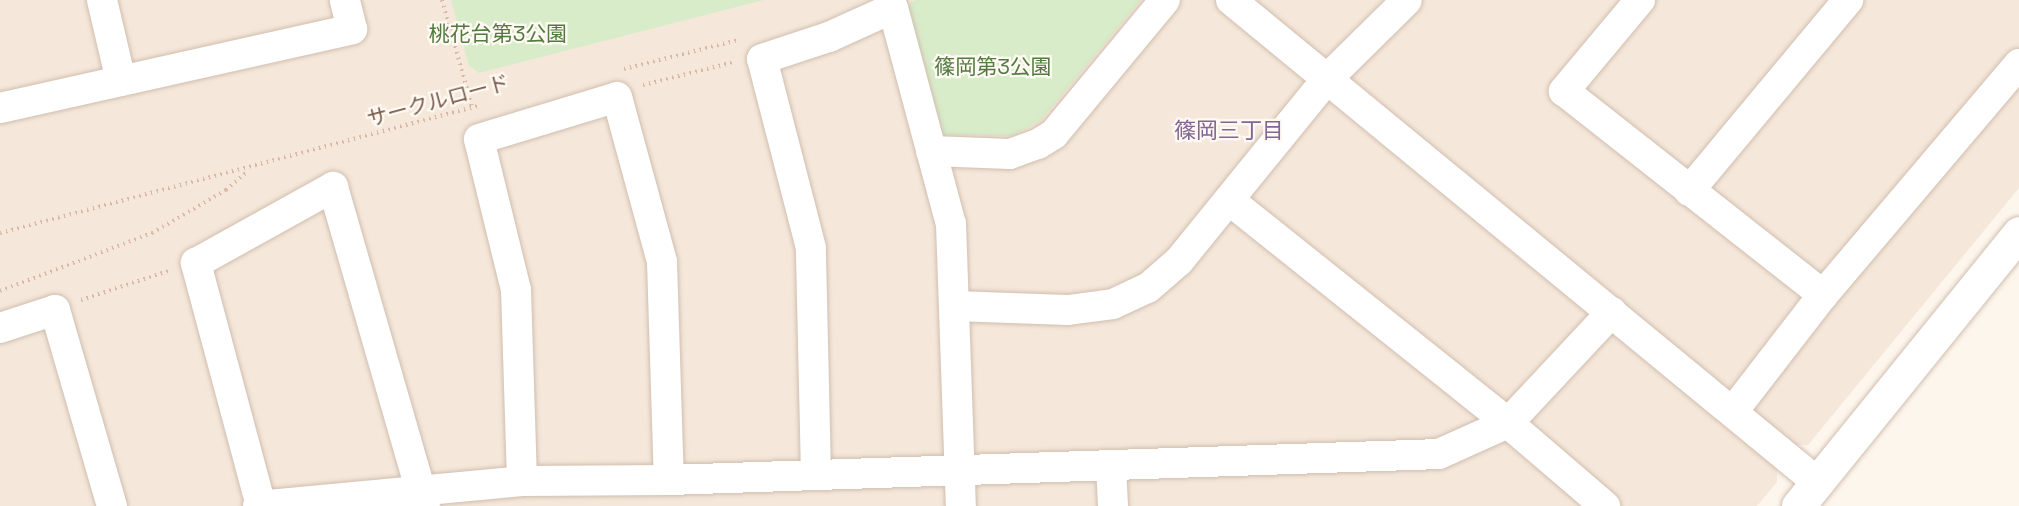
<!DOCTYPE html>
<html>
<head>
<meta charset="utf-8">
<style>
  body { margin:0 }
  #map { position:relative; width:2019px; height:506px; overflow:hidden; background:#fdf6ec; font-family:"Space Grotesk","Noto Sans JP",sans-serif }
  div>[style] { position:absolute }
  .residential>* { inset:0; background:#f5e8da }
  .green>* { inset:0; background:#d8ecc9 }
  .path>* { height:4px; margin-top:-2px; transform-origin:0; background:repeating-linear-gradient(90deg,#d9b8a5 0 1.5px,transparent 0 6px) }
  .roads { filter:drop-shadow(0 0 2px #d1beb0) drop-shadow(0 0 2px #d1beb0) }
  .street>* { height:30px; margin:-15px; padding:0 15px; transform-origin:15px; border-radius:15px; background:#fff }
  .secondary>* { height:33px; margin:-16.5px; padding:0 16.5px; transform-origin:16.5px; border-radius:16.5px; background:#fff }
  span { translate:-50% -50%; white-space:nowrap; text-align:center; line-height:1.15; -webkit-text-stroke:4.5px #fffaf3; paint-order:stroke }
  .park-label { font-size:21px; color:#537a41 }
  .street-label { font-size:21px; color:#7a5c4d }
  .neighbourhood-label { font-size:22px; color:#846695 }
</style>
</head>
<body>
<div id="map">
  <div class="residential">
    <div style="clip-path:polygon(0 0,2019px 0,2019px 188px,1808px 445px,1794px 445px,1777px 470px,1777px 482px,1757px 506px,0 506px)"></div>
  </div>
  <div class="green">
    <div style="clip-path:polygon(451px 0,764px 0,479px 73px,469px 66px)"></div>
    <div style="clip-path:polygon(915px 0,1141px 0,1041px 120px,1012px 136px,936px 135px,902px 8px)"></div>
  </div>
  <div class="path">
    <div style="left:442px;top:0;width:111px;rotate:74.3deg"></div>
    <div style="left:624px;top:69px;width:119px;rotate:-14.2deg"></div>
    <div style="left:643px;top:85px;width:94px;rotate:-14.2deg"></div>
    <div style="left:0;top:233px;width:497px;rotate:-14.9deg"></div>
    <div style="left:0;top:291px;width:163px;rotate:-20.9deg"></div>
    <div style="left:152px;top:233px;width:86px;rotate:-30.2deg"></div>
    <div style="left:226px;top:190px;width:30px;rotate:-41deg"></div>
    <div style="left:81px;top:300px;width:92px;rotate:-18.4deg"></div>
  </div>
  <div class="roads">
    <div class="street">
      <div style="left:102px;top:0;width:83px;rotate:76.8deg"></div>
      <div style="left:1231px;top:0;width:759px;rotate:39.44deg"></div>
      <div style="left:1640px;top:0;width:119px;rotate:129.9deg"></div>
      <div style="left:1564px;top:91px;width:330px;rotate:38.2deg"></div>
      <div style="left:0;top:108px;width:361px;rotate:-12.6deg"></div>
      <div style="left:352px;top:29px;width:30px;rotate:-104deg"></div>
      <div style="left:931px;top:151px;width:79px;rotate:2.2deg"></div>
      <div style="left:1010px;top:154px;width:30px;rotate:-20deg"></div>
      <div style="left:1038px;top:144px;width:19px;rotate:-32deg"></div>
      <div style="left:1054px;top:134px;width:174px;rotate:-50.4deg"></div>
      <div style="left:1689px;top:191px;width:249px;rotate:-50.2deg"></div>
      <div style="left:1229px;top:200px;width:357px;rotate:38.6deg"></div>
      <div style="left:1508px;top:423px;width:128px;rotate:40.6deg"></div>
      <div style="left:954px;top:306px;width:114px;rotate:2deg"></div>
      <div style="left:1068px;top:310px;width:45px;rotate:-7.6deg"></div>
      <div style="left:1113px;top:304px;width:38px;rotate:-25deg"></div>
      <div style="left:1148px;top:288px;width:41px;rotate:-41.1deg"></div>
      <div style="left:1179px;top:261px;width:235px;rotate:-50.9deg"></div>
      <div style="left:1327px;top:79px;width:112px;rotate:-44.6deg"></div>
      <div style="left:0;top:328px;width:58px;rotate:-18.1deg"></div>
      <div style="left:55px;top:310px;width:204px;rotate:73.8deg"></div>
      <div style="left:1734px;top:410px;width:145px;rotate:-52.3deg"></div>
      <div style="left:1823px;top:295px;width:303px;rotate:-49.7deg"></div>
      <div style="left:1111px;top:466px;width:40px;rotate:87.1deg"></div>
      <div style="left:816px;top:475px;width:227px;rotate:-91.3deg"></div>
      <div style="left:811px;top:248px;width:195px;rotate:-104.5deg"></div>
      <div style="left:762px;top:59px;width:71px;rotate:-18.2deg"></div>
      <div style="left:829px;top:37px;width:70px;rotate:-24.4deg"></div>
      <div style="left:893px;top:8px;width:224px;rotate:75deg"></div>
      <div style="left:951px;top:224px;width:282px;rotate:88deg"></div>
      <div style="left:522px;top:481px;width:191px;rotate:-91.8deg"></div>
      <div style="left:516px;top:290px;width:155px;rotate:-103.8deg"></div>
      <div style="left:479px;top:139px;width:144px;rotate:-16.9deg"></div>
      <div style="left:617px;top:97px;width:171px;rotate:74.7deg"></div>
      <div style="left:662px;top:262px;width:218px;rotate:88.2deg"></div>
      <div style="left:258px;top:506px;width:265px;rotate:-5.4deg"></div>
      <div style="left:522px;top:481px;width:147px;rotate:-0.4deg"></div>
      <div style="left:669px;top:480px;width:770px;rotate:-1.93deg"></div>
      <div style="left:1439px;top:454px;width:76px;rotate:-24.2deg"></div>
      <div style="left:1508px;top:423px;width:152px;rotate:-46.9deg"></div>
      <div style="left:261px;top:506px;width:252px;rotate:-105deg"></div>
      <div style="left:196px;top:263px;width:157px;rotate:-29deg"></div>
      <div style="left:333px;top:187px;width:332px;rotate:73.9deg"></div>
    </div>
    <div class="secondary">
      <div style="left:1798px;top:506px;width:351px;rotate:-51deg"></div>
    </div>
  </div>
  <div class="park-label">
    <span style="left:498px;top:34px">桃花台第3公園</span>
    <span style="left:993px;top:67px">篠岡第3公園</span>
  </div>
  <div class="street-label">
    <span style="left:438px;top:101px;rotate:-15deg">サークルロード</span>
  </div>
  <div class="neighbourhood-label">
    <span style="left:1229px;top:131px">篠岡三丁目</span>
  </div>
</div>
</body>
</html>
